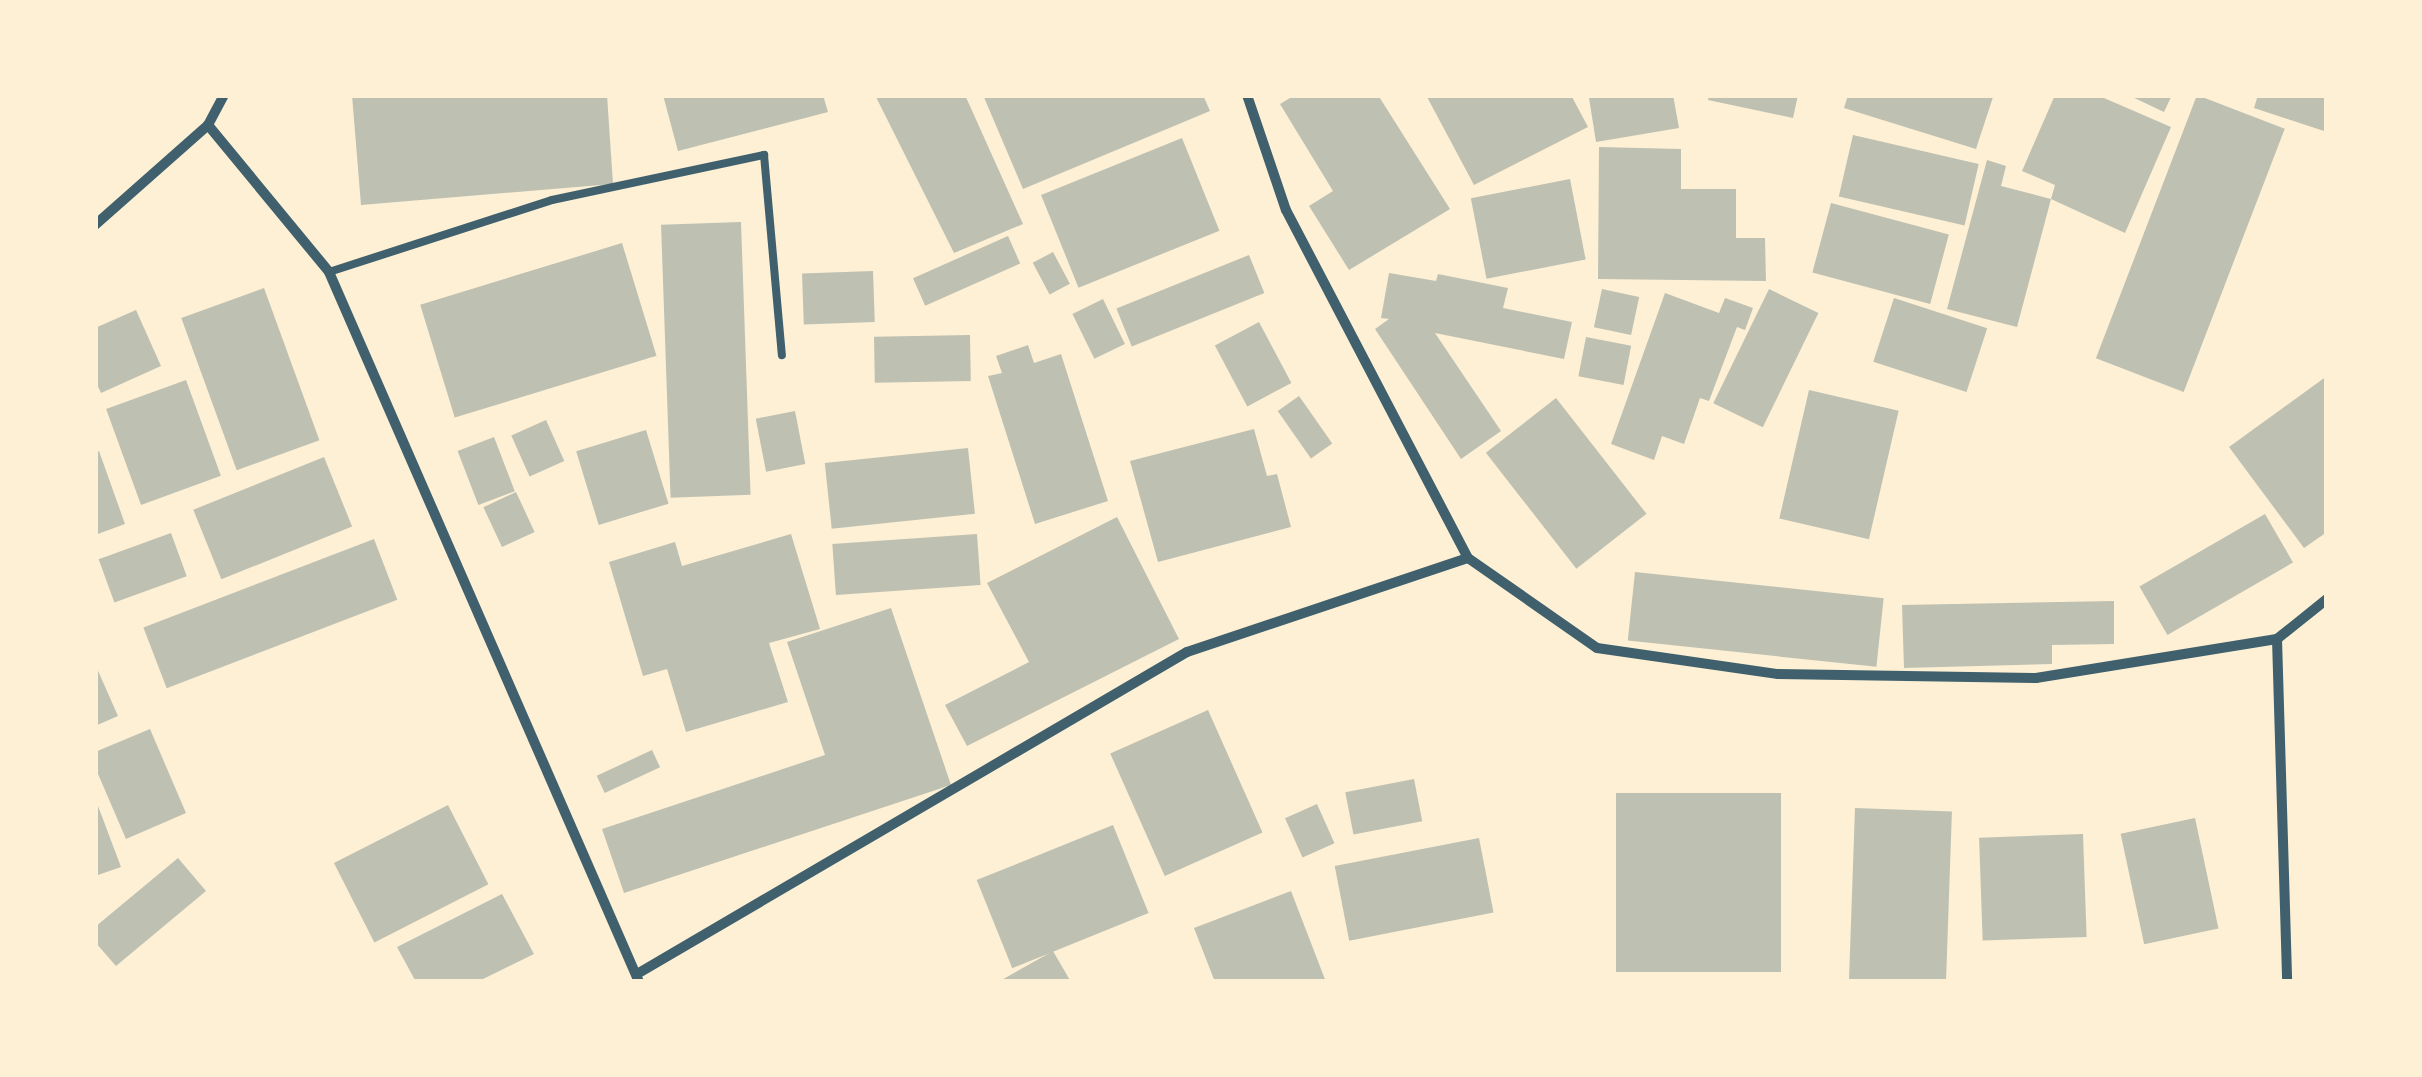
<!DOCTYPE html>
<html>
<head>
<meta charset="utf-8">
<style>
  body { margin:0 }
  #map { position:relative; width:2422px; height:1077px; overflow:hidden; background:#fdf0d5; font-family:Karla,sans-serif }
  div>[style] { position:absolute }
  .building>* { inset:0; background:#bec0b2; transform-origin:0 0 }
  .service>* { height:8px; margin:-4px; padding:0 4px; transform-origin:4px; border-radius:4px; background:#3f606c }
  .minor>* { height:10px; margin:-5px; padding:0 5px; transform-origin:5px; border-radius:5px; background:#3f606c }
  span { translate:-50% -50%; white-space:nowrap; text-align:center; line-height:1.15; -webkit-text-stroke:9px #fdf0d5; paint-order:stroke }
  .frame { position:absolute; inset:0; border:98px solid #fdf0d5; pointer-events:none }
</style>
</head>
<body>
<div id="map">
  <div class="building">
    <div style="clip-path:polygon(352px 95px,607px 95px,613px 184px,361px 205px)"></div>
    <div style="clip-path:polygon(663px 95px,823px 95px,828px 112px,678px 151px)"></div>
    <div style="clip-path:polygon(875px 95px,965px 95px,1023px 224px,954px 253px)"></div>
    <div style="clip-path:polygon(983px 95px,1203px 95px,1210px 111px,1023px 189px)"></div>
    <div style="clip-path:polygon(1295px 95px,1378px 95px,1450px 209px,1349px 270px,1309px 206px,1333px 191px,1280px 104px)"></div>
    <div style="clip-path:polygon(1426px 95px,1571px 95px,1588px 127px,1474px 185px)"></div>
    <div style="clip-path:polygon(1607px 95px,1673px 95px,1679px 128px,1596px 142px,1589px 98px)"></div>
    <div style="clip-path:polygon(1709px 95px,1798px 95px,1793px 118px,1708px 100px)"></div>
    <div style="clip-path:polygon(1848px 95px,1986px 95px,1993px 97px,1976px 149px,1844px 108px)"></div>
    <div style="clip-path:polygon(2055px 95px,2097px 95px,2171px 127px,2125px 233px,2051px 199px,2055px 185px,2022px 171px)"></div>
    <div style="clip-path:polygon(2128px 95px,2172px 95px,2164px 112px)"></div>
    <div style="left:2197px;top:95px;width:94px;height:282px;rotate:21deg"></div>
    <div style="clip-path:polygon(2258px 95px,2327px 95px,2327px 132px,2254px 108px)"></div>
    <div style="left:1853px;top:135px;width:129px;height:63px;rotate:13deg"></div>
    <div style="left:1182px;top:138px;width:100px;height:152px;rotate:68deg"></div>
    <div style="clip-path:polygon(1599px 147px,1681px 149px,1681px 189px,1736px 189px,1736px 238px,1765px 238px,1766px 281px,1598px 279px)"></div>
    <div style="clip-path:polygon(1987px 160px,2006px 166px,2001px 186px,2051px 199px,2017px 327px,1947px 309px)"></div>
    <div style="left:1570px;top:179px;width:82px;height:101px;rotate:79deg"></div>
    <div style="left:1831px;top:203px;width:122px;height:72px;rotate:15deg"></div>
    <div style="left:741px;top:222px;width:273px;height:80px;rotate:88deg"></div>
    <div style="left:1008px;top:236px;width:30px;height:104px;rotate:66deg"></div>
    <div style="left:622px;top:243px;width:118px;height:211px;rotate:73deg"></div>
    <div style="left:1053px;top:252px;width:36px;height:23px;rotate:62deg"></div>
    <div style="left:1249px;top:255px;width:41px;height:143px;rotate:68deg"></div>
    <div style="left:873px;top:271px;width:51px;height:71px;rotate:88deg"></div>
    <div style="clip-path:polygon(1389px 273px,1436px 281px,1438px 274px,1508px 288px,1503px 308px,1572px 322px,1564px 359px,1435px 333px,1501px 431px,1461px 459px,1375px 329px,1389px 319px,1381px 318px)"></div>
    <div style="left:264px;top:288px;width:162px;height:88px;rotate:70deg"></div>
    <div style="left:1602px;top:289px;width:38px;height:39px;rotate:12deg"></div>
    <div style="left:1769px;top:289px;width:55px;height:127px;rotate:26deg"></div>
    <div style="clip-path:polygon(1665px 293px,1719px 313px,1725px 298px,1753px 308px,1745px 330px,1737px 327px,1709px 401px,1700px 398px,1684px 444px,1662px 436px,1654px 460px,1611px 444px)"></div>
    <div style="left:1894px;top:298px;width:98px;height:67px;rotate:18deg"></div>
    <div style="left:1103px;top:299px;width:50px;height:34px;rotate:64deg"></div>
    <div style="clip-path:polygon(136px 310px,161px 366px,101px 393px,95px 380px,95px 328px)"></div>
    <div style="left:1259px;top:322px;width:69px;height:50px;rotate:62deg"></div>
    <div style="left:970px;top:335px;width:46px;height:96px;rotate:89deg"></div>
    <div style="left:1586px;top:337px;width:46px;height:40px;rotate:11deg"></div>
    <div style="clip-path:polygon(1028px 345px,1034px 363px,1061px 354px,1108px 501px,1035px 524px,988px 376px,1002px 373px,996px 356px)"></div>
    <div style="clip-path:polygon(2327px 376px,2327px 532px,2304px 548px,2229px 447px)"></div>
    <div style="left:186px;top:380px;width:102px;height:85px;rotate:70deg"></div>
    <div style="left:1809px;top:390px;width:92px;height:132px;rotate:13deg"></div>
    <div style="left:1299px;top:396px;width:58px;height:26px;rotate:55deg"></div>
    <div style="left:1556px;top:398px;width:147px;height:89px;rotate:52deg"></div>
    <div style="left:795px;top:411px;width:54px;height:40px;rotate:79deg"></div>
    <div style="left:546px;top:420px;width:45px;height:38px;rotate:66deg"></div>
    <div style="clip-path:polygon(1254px 429px,1267px 476px,1277px 474px,1291px 527px,1158px 562px,1130px 461px)"></div>
    <div style="left:646px;top:430px;width:77px;height:73px;rotate:73deg"></div>
    <div style="left:494px;top:437px;width:58px;height:39px;rotate:69deg"></div>
    <div style="left:968px;top:448px;width:66px;height:144px;rotate:84deg"></div>
    <div style="clip-path:polygon(99px 451px,125px 524px,95px 535px,95px 453px)"></div>
    <div style="left:324px;top:457px;width:75px;height:141px;rotate:68deg"></div>
    <div style="left:516px;top:492px;width:44px;height:36px;rotate:65deg"></div>
    <div style="left:2265px;top:514px;width:56px;height:145px;rotate:60deg"></div>
    <div style="clip-path:polygon(1117px 517px,1179px 639px,967px 746px,945px 705px,1029px 662px,987px 583px)"></div>
    <div style="left:171px;top:533px;width:46px;height:77px;rotate:70deg"></div>
    <div style="clip-path:polygon(791px 534px,820px 629px,769px 643px,788px 702px,686px 732px,667px 669px,643px 676px,609px 562px,675px 542px,682px 566px)"></div>
    <div style="left:977px;top:534px;width:51px;height:145px;rotate:86deg"></div>
    <div style="left:374px;top:539px;width:65px;height:247px;rotate:69deg"></div>
    <div style="left:1635px;top:572px;width:250px;height:69px;rotate:6deg"></div>
    <div style="clip-path:polygon(2114px 601px,2114px 644px,2052px 645px,2052px 664px,1904px 668px,1902px 605px)"></div>
    <div style="clip-path:polygon(891px 608px,951px 785px,624px 893px,602px 829px,825px 755px,787px 642px)"></div>
    <div style="clip-path:polygon(95px 664px,118px 716px,95px 726px)"></div>
    <div style="left:1208px;top:710px;width:134px;height:107px;rotate:66deg"></div>
    <div style="clip-path:polygon(150px 729px,186px 813px,126px 839px,95px 767px,95px 752px)"></div>
    <div style="left:652px;top:750px;width:19px;height:61px;rotate:65deg"></div>
    <div style="left:1414px;top:779px;width:43px;height:70px;rotate:79deg"></div>
    <div style="left:1616px;top:793px;width:165px;height:179px"></div>
    <div style="clip-path:polygon(95px 798px,121px 867px,95px 876px)"></div>
    <div style="left:1317px;top:804px;width:43px;height:35px;rotate:66deg"></div>
    <div style="left:448px;top:805px;width:89px;height:128px;rotate:63deg"></div>
    <div style="left:1855px;top:808px;width:97px;height:174px;rotate:2deg"></div>
    <div style="left:2195px;top:818px;width:113px;height:76px;rotate:78deg"></div>
    <div style="left:1113px;top:825px;width:95px;height:147px;rotate:68deg"></div>
    <div style="left:2083px;top:834px;width:103px;height:104px;rotate:88deg"></div>
    <div style="left:1479px;top:838px;width:76px;height:147px;rotate:79deg"></div>
    <div style="clip-path:polygon(178px 858px,206px 891px,116px 966px,95px 942px,95px 927px)"></div>
    <div style="clip-path:polygon(1291px 891px,1326px 982px,1215px 982px,1194px 928px)"></div>
    <div style="clip-path:polygon(502px 894px,534px 954px,477px 982px,416px 982px,397px 947px)"></div>
    <div style="clip-path:polygon(1053px 951px,1071px 982px,998px 982px)"></div>
  </div>
  <div class="service">
    <div style="left:329px;top:272px;width:234px;rotate:-17.9deg"></div>
    <div style="left:552px;top:200px;width:217px;rotate:-12deg"></div>
    <div style="left:764px;top:155px;width:201px;rotate:84.9deg"></div>
  </div>
  <div class="minor">
    <div style="left:1247px;top:95px;width:121px;rotate:71.3deg"></div>
    <div style="left:1286px;top:210px;width:393px;rotate:62.4deg"></div>
    <div style="left:208px;top:125px;width:190px;rotate:50.5deg"></div>
    <div style="left:329px;top:272px;width:775px;rotate:66.41deg"></div>
    <div style="left:95px;top:225px;width:151px;rotate:-41.5deg"></div>
    <div style="left:208px;top:125px;width:34px;rotate:-62deg"></div>
    <div style="left:2277px;top:639px;width:343px;rotate:88.3deg"></div>
    <div style="left:637px;top:974px;width:637px;rotate:-30.35deg"></div>
    <div style="left:1187px;top:652px;width:296px;rotate:-18.5deg"></div>
    <div style="left:1468px;top:558px;width:157px;rotate:34.9deg"></div>
    <div style="left:1597px;top:648px;width:183px;rotate:8.2deg"></div>
    <div style="left:1778px;top:674px;width:258px;rotate:0.9deg"></div>
    <div style="left:2036px;top:678px;width:244px;rotate:-9.2deg"></div>
    <div style="left:2277px;top:639px;width:64px;rotate:-38.7deg"></div>
  </div>
  <div class="frame"></div>
</div>
</body>
</html>
